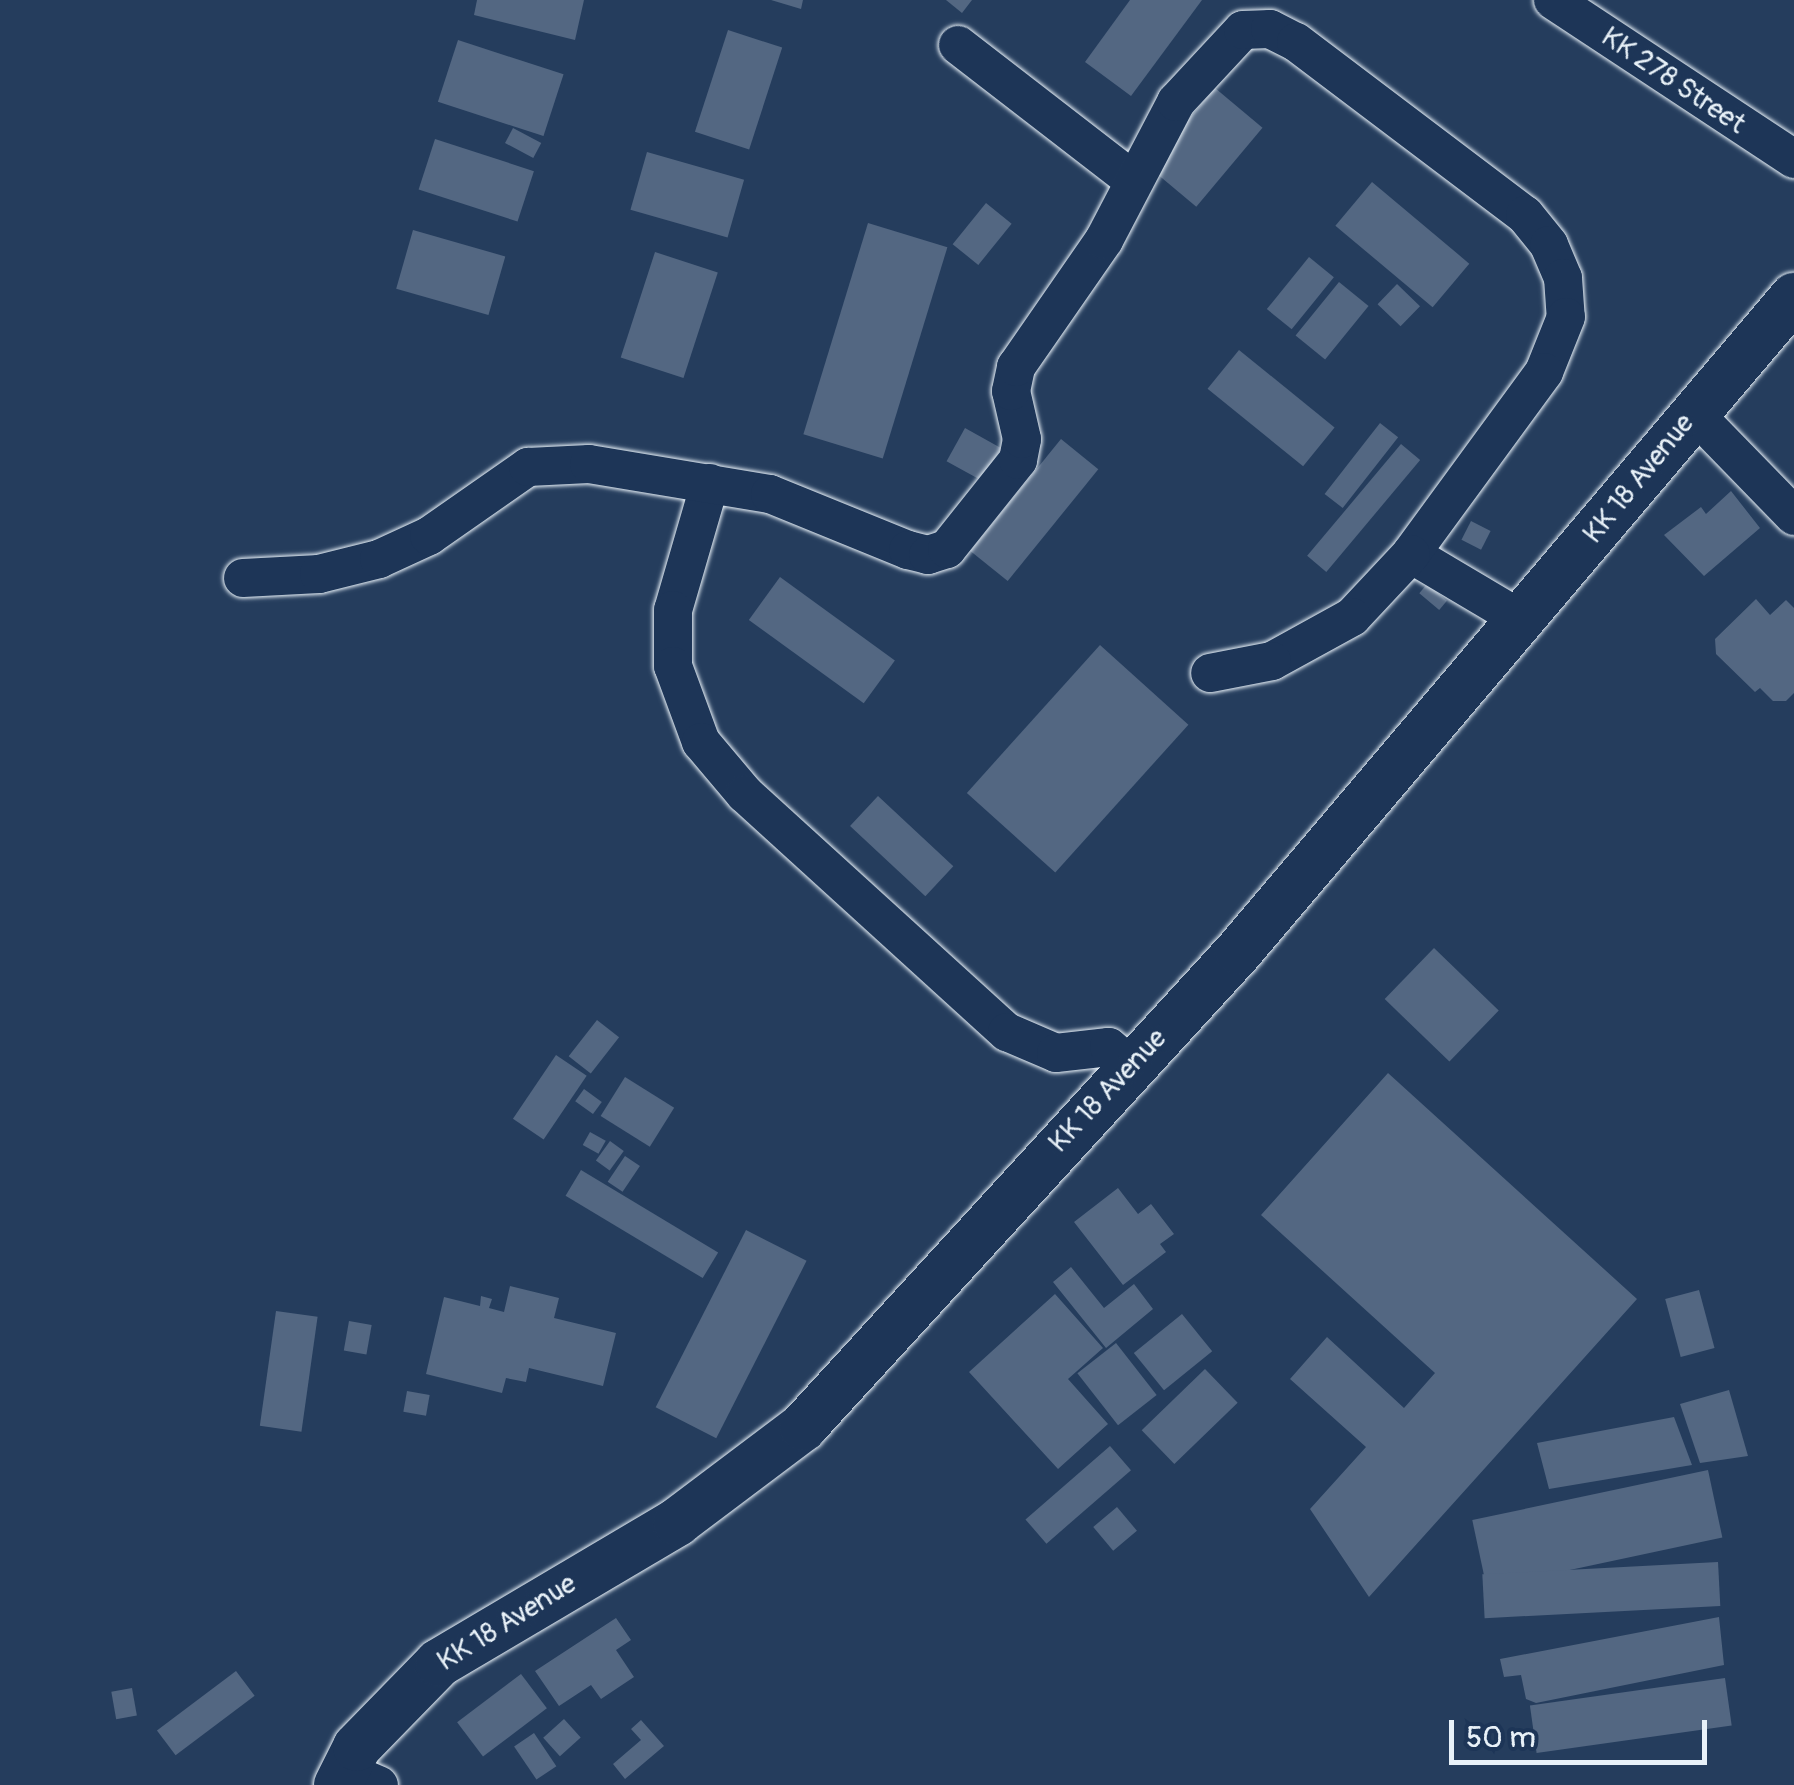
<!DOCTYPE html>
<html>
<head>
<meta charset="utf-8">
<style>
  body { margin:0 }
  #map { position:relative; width:1794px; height:1785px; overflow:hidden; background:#253d5d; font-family:Pangolin,sans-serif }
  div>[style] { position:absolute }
  .building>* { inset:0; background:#536782; transform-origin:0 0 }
  .roads { filter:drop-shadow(0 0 2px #e8f1f8) drop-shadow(0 0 2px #e8f1f8) }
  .minor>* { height:38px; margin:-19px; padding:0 19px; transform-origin:19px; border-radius:19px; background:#1d3557 }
  .major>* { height:48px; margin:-24px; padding:0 24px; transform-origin:24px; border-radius:24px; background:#1d3557 }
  span { translate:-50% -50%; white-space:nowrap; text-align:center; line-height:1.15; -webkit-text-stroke:10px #1d3557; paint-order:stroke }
  .street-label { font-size:28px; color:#e8f1f8 }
  .scale { position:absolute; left:1449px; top:1720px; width:258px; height:45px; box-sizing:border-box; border:5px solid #e8f1f8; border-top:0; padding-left:12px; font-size:30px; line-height:35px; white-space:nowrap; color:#e8f1f8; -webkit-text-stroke:8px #1d3557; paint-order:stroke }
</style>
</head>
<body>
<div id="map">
  <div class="building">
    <div style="clip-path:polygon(477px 0,584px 0,575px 40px,474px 15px)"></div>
    <div style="clip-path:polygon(771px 0,803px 0,801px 9px)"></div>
    <div style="clip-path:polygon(946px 0,972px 0,962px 13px)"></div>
    <div style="clip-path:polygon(1130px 0,1202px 0,1131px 96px,1085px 62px)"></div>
    <div style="left:728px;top:30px;width:57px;height:107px;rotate:18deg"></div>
    <div style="left:458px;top:40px;width:111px;height:65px;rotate:18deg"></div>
    <div style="left:1215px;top:88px;width:62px;height:103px;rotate:40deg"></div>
    <div style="left:513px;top:128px;width:32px;height:17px;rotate:28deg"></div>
    <div style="left:435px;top:139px;width:104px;height:53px;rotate:18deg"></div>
    <div style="left:647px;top:152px;width:101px;height:60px;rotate:16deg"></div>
    <div style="left:1372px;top:182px;width:127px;height:57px;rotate:40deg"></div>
    <div style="left:986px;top:203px;width:33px;height:53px;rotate:39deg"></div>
    <div style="left:868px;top:223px;width:83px;height:221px;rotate:17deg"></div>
    <div style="left:413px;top:230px;width:96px;height:61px;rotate:16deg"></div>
    <div style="left:655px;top:252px;width:66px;height:111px;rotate:18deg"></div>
    <div style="left:1309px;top:257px;width:32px;height:67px;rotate:39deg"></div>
    <div style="left:1339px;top:282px;width:38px;height:69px;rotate:39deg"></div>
    <div style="left:1397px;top:284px;width:32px;height:28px;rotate:44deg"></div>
    <div style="left:1239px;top:350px;width:123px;height:50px;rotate:39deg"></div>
    <div style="left:1380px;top:423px;width:23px;height:90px;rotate:38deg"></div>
    <div style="left:965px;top:428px;width:41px;height:38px;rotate:29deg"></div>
    <div style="left:1061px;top:439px;width:48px;height:144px;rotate:39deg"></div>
    <div style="left:1401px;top:444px;width:25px;height:146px;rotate:40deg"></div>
    <div style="clip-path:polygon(1731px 491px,1760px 528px,1704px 576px,1664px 535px,1701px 507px,1706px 514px)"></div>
    <div style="left:1471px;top:521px;width:22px;height:21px;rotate:27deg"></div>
    <div style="left:780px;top:577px;width:142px;height:53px;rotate:36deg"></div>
    <div style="left:1427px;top:584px;width:26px;height:12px;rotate:40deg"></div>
    <div style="clip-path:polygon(1756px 599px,1770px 615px,1786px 600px,1794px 608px,1794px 693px,1786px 701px,1773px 701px,1760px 688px,1755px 692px,1716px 654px,1715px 639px)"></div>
    <div style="left:1100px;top:645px;width:119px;height:199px;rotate:42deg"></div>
    <div style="left:878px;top:796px;width:103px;height:41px;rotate:43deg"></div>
    <div style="left:1434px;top:948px;width:90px;height:71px;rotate:44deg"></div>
    <div style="left:597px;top:1020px;width:28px;height:46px;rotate:38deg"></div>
    <div style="left:556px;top:1055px;width:37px;height:77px;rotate:34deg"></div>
    <div style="clip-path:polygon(1388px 1073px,1637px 1299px,1369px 1597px,1310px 1509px,1366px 1447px,1290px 1379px,1327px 1337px,1404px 1408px,1435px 1373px,1261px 1215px)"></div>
    <div style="left:625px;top:1077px;width:58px;height:46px;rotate:32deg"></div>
    <div style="left:584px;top:1089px;width:22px;height:15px;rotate:36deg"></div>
    <div style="left:590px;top:1132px;width:18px;height:15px;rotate:29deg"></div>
    <div style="left:610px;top:1141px;width:17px;height:24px;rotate:36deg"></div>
    <div style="left:625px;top:1156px;width:18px;height:31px;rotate:34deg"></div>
    <div style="left:581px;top:1170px;width:160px;height:30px;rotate:31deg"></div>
    <div style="clip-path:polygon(1118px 1188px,1138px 1214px,1151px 1204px,1174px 1234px,1160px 1244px,1166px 1252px,1123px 1285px,1074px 1222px)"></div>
    <div style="left:746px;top:1230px;width:68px;height:199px;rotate:27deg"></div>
    <div style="clip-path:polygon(1071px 1267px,1104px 1308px,1134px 1284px,1153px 1309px,1106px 1348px,1053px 1282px)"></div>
    <div style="clip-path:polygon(510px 1286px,559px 1298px,554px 1318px,616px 1333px,603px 1386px,529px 1368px,526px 1382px,506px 1378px,502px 1393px,426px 1374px,444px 1297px,480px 1306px,481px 1296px,492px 1299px,489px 1308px,504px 1312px)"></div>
    <div style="left:1699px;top:1290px;width:60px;height:35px;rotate:75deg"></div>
    <div style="clip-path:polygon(1055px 1294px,1103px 1348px,1068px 1379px,1108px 1424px,1058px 1469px,969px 1372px)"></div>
    <div style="left:276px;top:1311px;width:42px;height:116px;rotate:8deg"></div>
    <div style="left:1182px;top:1314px;width:48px;height:62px;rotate:51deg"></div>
    <div style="left:349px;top:1321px;width:23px;height:30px;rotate:10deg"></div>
    <div style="left:1116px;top:1343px;width:66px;height:49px;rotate:52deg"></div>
    <div style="left:1205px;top:1369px;width:47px;height:88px;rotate:46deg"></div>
    <div style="clip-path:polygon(1729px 1390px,1748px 1456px,1700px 1463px,1680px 1404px)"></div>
    <div style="left:407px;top:1391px;width:23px;height:21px;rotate:10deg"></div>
    <div style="clip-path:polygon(1674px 1417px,1692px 1465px,1549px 1489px,1537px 1443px)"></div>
    <div style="left:1110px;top:1446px;width:32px;height:112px;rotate:49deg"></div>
    <div style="left:1708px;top:1470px;width:69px;height:241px;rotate:78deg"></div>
    <div style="left:1117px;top:1507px;width:31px;height:31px;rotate:50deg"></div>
    <div style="left:1718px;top:1562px;width:44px;height:236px;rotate:87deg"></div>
    <div style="clip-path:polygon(1719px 1617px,1724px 1665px,1536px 1703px,1526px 1699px,1521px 1675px,1504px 1677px,1500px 1659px)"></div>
    <div style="clip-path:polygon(616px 1618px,631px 1640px,616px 1650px,634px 1677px,601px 1699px,591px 1685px,559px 1706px,535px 1671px)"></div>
    <div style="left:236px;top:1671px;width:31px;height:99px;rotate:53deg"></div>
    <div style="left:521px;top:1674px;width:43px;height:80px;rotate:53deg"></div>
    <div style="left:1725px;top:1678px;width:48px;height:197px;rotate:82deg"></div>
    <div style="left:132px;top:1688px;width:28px;height:21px;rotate:80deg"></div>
    <div style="left:564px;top:1719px;width:25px;height:28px;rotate:48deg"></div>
    <div style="clip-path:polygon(641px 1720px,664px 1746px,625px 1779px,613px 1764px,641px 1740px,631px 1729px)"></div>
    <div style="left:534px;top:1733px;width:40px;height:24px;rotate:56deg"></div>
  </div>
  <div class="roads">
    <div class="minor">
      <div style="left:1553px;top:0;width:289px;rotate:33.4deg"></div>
      <div style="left:958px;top:45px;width:217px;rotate:37.7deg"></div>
      <div style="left:1693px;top:412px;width:145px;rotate:45.8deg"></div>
      <div style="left:710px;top:483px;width:132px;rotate:106.2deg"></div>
      <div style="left:673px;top:610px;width:56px;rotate:90deg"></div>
      <div style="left:673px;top:666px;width:81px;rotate:69.8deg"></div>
      <div style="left:701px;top:742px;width:68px;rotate:49.8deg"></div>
      <div style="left:745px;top:794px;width:354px;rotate:42.3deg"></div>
      <div style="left:1007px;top:1032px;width:53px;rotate:23.2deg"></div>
      <div style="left:1056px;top:1053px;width:53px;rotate:-6.5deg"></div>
      <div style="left:1109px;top:1047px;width:28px;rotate:41deg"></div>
      <div style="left:1411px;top:554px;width:131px;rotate:30.7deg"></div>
      <div style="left:243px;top:578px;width:76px;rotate:-3deg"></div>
      <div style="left:319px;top:574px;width:62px;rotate:-14deg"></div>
      <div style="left:379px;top:559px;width:55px;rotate:-24.7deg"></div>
      <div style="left:429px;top:536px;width:121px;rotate:-34.9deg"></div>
      <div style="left:528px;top:467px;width:61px;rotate:-2.8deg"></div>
      <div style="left:589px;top:464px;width:183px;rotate:9.4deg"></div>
      <div style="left:770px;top:494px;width:149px;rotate:22.1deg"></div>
      <div style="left:908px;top:550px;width:21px;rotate:14deg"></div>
      <div style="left:928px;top:555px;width:20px;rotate:-18deg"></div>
      <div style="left:947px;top:549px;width:114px;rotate:-51.4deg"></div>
      <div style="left:1018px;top:460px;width:21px;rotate:-79deg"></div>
      <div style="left:1022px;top:439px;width:49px;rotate:-102.9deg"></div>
      <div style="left:1011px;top:391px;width:25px;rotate:-78deg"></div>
      <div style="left:1016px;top:367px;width:155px;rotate:-55.3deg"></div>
      <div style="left:1104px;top:240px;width:156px;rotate:-62.4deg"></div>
      <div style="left:1176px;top:102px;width:98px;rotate:-47.1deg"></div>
      <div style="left:1243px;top:30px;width:27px;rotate:-2deg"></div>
      <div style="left:1270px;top:29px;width:29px;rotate:27deg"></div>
      <div style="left:1296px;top:42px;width:287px;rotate:37.1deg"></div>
      <div style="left:1525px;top:215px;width:38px;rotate:51deg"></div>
      <div style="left:1549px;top:245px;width:36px;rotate:67deg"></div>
      <div style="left:1563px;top:278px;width:39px;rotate:86deg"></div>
      <div style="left:1566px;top:317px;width:59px;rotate:111.8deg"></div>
      <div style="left:1544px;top:372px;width:225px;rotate:126.2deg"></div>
      <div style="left:1411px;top:554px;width:86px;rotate:133.1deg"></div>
      <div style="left:1352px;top:617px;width:91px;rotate:151.2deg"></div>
      <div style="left:1272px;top:661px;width:63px;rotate:169deg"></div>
      <div style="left:343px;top:1770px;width:39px;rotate:23deg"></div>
    </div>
    <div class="major">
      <div style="left:338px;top:1785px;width:42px;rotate:-63.4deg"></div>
      <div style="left:357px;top:1747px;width:117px;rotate:-45.7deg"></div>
      <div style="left:439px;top:1663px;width:277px;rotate:-30.6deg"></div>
      <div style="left:677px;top:1522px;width:158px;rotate:-37deg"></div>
      <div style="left:803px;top:1427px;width:646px;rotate:-47.51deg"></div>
      <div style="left:1239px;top:951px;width:858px;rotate:-49.68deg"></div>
    </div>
  </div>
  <div class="street-label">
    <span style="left:1673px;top:81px;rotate:34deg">KK 278 Street</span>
    <span style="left:1639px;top:479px;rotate:-51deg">KK 18 Avenue</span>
    <span style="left:1108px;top:1091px;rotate:-47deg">KK 18 Avenue</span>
    <span style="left:507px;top:1623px;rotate:-32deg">KK 18 Avenue</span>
  </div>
  <div class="scale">50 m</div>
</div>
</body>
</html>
